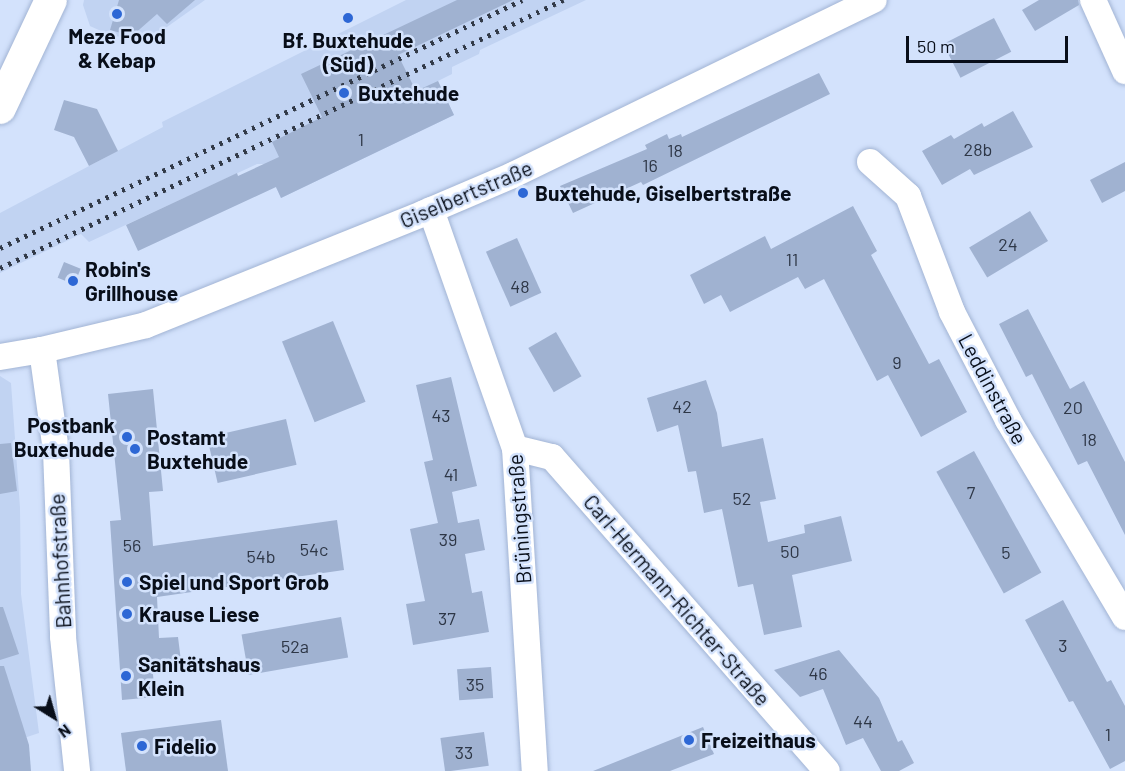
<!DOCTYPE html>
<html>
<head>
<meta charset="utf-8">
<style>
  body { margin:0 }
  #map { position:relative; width:1125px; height:771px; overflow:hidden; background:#d3e2fc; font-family:Barlow,sans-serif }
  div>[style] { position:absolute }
  .built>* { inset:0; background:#c1d3f2 }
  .building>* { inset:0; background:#a0b2d1; transform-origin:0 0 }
  .roads { filter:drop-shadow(0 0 2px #a2b4d4) drop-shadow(0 0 2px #a2b4d4) }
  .minor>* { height:26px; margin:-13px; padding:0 13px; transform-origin:13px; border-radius:13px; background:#fff }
  .tertiary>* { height:32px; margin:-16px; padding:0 16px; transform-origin:16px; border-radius:16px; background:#fff }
  .rail>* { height:4.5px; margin-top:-2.25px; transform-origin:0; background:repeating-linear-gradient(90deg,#323a48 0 3px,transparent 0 9px) }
  .dots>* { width:16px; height:16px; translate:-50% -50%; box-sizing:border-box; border:3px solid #d3e2fc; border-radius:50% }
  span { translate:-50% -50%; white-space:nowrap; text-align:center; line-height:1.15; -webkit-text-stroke:5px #d3e2fc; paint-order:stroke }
  .number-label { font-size:18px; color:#2e3747 }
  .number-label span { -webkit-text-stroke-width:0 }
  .poi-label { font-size:21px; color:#080e19; font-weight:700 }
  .left { translate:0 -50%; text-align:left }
  .right { translate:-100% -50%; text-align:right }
  .street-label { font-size:21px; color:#080e19 }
  .north { position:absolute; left:24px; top:687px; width:60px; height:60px; -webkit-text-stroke:4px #d3e2fc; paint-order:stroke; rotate:143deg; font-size:16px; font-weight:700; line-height:24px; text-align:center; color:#080e19 }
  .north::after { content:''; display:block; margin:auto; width:21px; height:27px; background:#080e19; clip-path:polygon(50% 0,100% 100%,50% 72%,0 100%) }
  .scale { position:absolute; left:906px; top:36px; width:162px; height:27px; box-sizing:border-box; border:3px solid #080e19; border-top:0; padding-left:8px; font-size:18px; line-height:21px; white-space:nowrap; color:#080e19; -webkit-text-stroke:4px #d3e2fc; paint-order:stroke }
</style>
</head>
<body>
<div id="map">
  <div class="built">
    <div style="clip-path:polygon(84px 0,205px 0,150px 39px,112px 36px,90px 26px,83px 5px)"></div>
    <div style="clip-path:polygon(406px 0,586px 0,480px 50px,479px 54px,452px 67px,452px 74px,438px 81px,454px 115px,281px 198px,265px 164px,257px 164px,89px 242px,81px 234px,0 273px,0 213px,163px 127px,162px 122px)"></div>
    <div style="clip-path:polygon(0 376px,11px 383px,20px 508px,21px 594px,39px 733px,0 746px)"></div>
  </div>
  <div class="building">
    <div style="clip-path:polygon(119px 0,195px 0,167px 24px,157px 14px,132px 36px,110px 30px)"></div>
    <div style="clip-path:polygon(457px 0,513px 0,398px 55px,416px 91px,438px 81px,454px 115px,281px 198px,276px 187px,138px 251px,126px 225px,237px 173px,238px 176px,279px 157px,272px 142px,322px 117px,301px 74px)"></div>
    <div style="clip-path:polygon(1039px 0,1078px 0,1079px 5px,1035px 31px,1022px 10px)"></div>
    <div style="left:994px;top:18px;width:38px;height:57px;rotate:63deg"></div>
    <div style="clip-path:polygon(819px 73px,830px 94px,643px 185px,641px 182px,573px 213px,560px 186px,647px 149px,645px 145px,667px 134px,669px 139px,681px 134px,682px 137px)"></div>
    <div style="clip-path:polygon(64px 100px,97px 109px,118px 151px,89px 166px,74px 137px,54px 130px)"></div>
    <div style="clip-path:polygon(1013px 111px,1033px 147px,974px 175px,970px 169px,942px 185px,922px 151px,951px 135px,954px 139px,982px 123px,984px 127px)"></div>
    <div style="clip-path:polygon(1125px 162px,1125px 191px,1102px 203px,1090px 180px)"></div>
    <div style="clip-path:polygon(853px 206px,877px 251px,871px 255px,929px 364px,939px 359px,967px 412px,921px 437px,888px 375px,877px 381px,824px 279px,805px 289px,798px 277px,730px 312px,721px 295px,704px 304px,690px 275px,765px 236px,771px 249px)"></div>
    <div style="left:1030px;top:211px;width:35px;height:71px;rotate:59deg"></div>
    <div style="left:517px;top:238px;width:60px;height:34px;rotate:66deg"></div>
    <div style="left:64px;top:262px;width:18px;height:17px;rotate:22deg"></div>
    <div style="clip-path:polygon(1028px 309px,1070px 389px,1084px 381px,1125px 462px,1125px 535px,1087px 461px,1078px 465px,1032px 374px,1026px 377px,999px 324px)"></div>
    <div style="left:333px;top:321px;width:87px;height:55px;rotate:68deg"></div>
    <div style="left:556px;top:332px;width:51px;height:32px;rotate:60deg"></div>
    <div style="clip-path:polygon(451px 377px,477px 486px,452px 492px,458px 523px,479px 519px,485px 550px,465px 554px,472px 593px,482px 591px,489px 632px,413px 645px,406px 604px,425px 601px,410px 529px,438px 523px,424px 462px,433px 460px,416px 385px)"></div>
    <div style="clip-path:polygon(706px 380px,717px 413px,722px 447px,763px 438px,776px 499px,760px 502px,768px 542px,805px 533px,804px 525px,841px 516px,852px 561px,792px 575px,802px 627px,764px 635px,753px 584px,738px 587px,722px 509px,704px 513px,696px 471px,688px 472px,678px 425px,657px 432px,647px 398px)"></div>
    <div style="clip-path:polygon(153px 389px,163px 491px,149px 492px,153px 546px,337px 520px,344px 570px,157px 597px,159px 638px,178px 637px,181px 661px,152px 663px,155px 697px,122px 700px,110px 521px,121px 520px,108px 394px)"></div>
    <div style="left:286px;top:419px;width:47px;height:81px;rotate:77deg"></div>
    <div style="clip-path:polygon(11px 443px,17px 491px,0 494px,0 444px)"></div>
    <div style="left:974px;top:451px;width:139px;height:43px;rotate:61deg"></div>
    <div style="clip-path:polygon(1063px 600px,1107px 682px,1111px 680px,1125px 706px,1125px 761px,1110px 769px,1073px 701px,1069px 702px,1025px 620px)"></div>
    <div style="clip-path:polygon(0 607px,3px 607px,19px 654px,0 660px)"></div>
    <div style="left:341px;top:617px;width:41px;height:101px;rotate:80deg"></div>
    <div style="clip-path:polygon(839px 650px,879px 698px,898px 742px,902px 740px,914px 763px,899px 771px,881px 771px,863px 738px,846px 745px,823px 689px,800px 697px,774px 670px)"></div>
    <div style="clip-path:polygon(0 666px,4px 666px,29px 745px,31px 771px,0 771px)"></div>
    <div style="left:491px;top:667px;width:31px;height:34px;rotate:86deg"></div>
    <div style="clip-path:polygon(221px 720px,228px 771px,126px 771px,121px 733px)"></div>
    <div style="clip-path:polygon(703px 727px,714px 754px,670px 771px,593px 771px)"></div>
    <div style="left:484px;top:732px;width:34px;height:44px;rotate:82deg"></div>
  </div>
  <div class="roads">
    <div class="minor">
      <div style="left:1093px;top:0;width:78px;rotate:65.7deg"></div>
      <div style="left:870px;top:162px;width:51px;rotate:41.8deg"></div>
      <div style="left:908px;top:196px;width:124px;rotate:69.2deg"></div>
      <div style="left:952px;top:312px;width:122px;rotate:62.6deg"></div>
      <div style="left:1008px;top:420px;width:229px;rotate:59.3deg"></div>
      <div style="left:431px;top:210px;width:252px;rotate:70.6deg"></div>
      <div style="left:515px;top:448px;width:324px;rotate:86.5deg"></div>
      <div style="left:42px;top:350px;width:102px;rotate:82.1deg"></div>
      <div style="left:56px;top:451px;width:186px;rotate:87.8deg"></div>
      <div style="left:63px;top:637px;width:135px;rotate:84deg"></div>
      <div style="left:0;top:357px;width:43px;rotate:-9.5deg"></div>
      <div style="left:42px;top:350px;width:107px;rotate:-13.5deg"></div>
      <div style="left:146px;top:325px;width:300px;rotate:-21.9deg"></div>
      <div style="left:424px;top:213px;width:97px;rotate:-23.1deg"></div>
      <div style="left:513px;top:175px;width:401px;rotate:-25.9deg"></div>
      <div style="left:515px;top:448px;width:38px;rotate:14deg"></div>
      <div style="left:552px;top:457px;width:417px;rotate:48.8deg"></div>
    </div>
    <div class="tertiary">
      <div style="left:0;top:108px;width:119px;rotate:-64.7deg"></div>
    </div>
  </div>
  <div class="rail">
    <div style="left:0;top:248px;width:578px;rotate:-25.41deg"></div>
    <div style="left:0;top:268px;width:624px;rotate:-25.46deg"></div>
  </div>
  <div class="dots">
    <div style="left:117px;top:14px;background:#2d67d5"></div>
    <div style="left:348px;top:18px;background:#2d67d5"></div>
    <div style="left:344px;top:93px;background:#2d67d5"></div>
    <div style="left:523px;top:193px;background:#2d67d5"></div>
    <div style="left:73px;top:281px;background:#2d67d5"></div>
    <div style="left:127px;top:437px;background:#2d67d5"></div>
    <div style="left:135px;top:449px;background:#2d67d5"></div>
    <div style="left:127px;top:582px;background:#2d67d5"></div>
    <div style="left:127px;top:614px;background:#2d67d5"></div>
    <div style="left:126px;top:676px;background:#2d67d5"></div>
    <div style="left:689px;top:740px;background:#2d67d5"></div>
    <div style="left:142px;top:746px;background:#2d67d5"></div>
  </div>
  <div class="number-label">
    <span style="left:361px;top:139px">1</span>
    <span style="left:978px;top:149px">28b</span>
    <span style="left:675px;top:150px">18</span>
    <span style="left:650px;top:165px">16</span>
    <span style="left:1008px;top:244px">24</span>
    <span style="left:792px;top:259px">11</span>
    <span style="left:520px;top:286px">48</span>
    <span style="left:897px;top:362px">9</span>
    <span style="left:682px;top:406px">42</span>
    <span style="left:1073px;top:407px">20</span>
    <span style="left:441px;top:415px">43</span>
    <span style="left:1089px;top:439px">18</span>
    <span style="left:451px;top:474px">41</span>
    <span style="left:971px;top:492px">7</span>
    <span style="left:742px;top:498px">52</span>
    <span style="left:448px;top:539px">39</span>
    <span style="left:132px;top:545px">56</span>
    <span style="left:314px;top:549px">54c</span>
    <span style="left:790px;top:551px">50</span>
    <span style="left:1006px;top:552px">5</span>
    <span style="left:261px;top:556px">54b</span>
    <span style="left:447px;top:618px">37</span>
    <span style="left:1063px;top:645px">3</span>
    <span style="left:295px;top:646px">52a</span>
    <span style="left:818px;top:673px">46</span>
    <span style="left:475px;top:684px">35</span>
    <span style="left:863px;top:721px">44</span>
    <span style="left:1108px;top:734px">1</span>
    <span style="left:464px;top:752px">33</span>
  </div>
  <div class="poi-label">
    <span style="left:117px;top:48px">Meze Food<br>&amp; Kebap</span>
    <span style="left:348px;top:52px">Bf. Buxtehude<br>(Süd)</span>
    <span class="left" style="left:358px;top:93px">Buxtehude</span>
    <span class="left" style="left:535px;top:193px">Buxtehude, Giselbertstraße</span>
    <span class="left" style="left:85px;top:281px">Robin's<br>Grillhouse</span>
    <span class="right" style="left:115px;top:437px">Postbank<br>Buxtehude</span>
    <span class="left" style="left:147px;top:449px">Postamt<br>Buxtehude</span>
    <span class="left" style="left:139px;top:582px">Spiel und Sport Grob</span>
    <span class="left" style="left:139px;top:614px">Krause Liese</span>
    <span class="left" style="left:138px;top:676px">Sanitätshaus<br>Klein</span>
    <span class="left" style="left:701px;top:740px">Freizeithaus</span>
    <span class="left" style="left:154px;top:746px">Fidelio</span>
  </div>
  <div class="street-label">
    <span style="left:466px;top:194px;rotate:-23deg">Giselbertstraße</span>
    <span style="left:993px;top:389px;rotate:62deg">Leddinstraße</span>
    <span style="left:519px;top:519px;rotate:-94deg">Brüningstraße</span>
    <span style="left:60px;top:561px;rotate:-93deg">Bahnhofstraße</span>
    <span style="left:677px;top:600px;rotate:49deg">Carl-Hermann-Richter-Straße</span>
  </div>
  <div class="north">N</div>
  <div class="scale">50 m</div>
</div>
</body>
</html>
